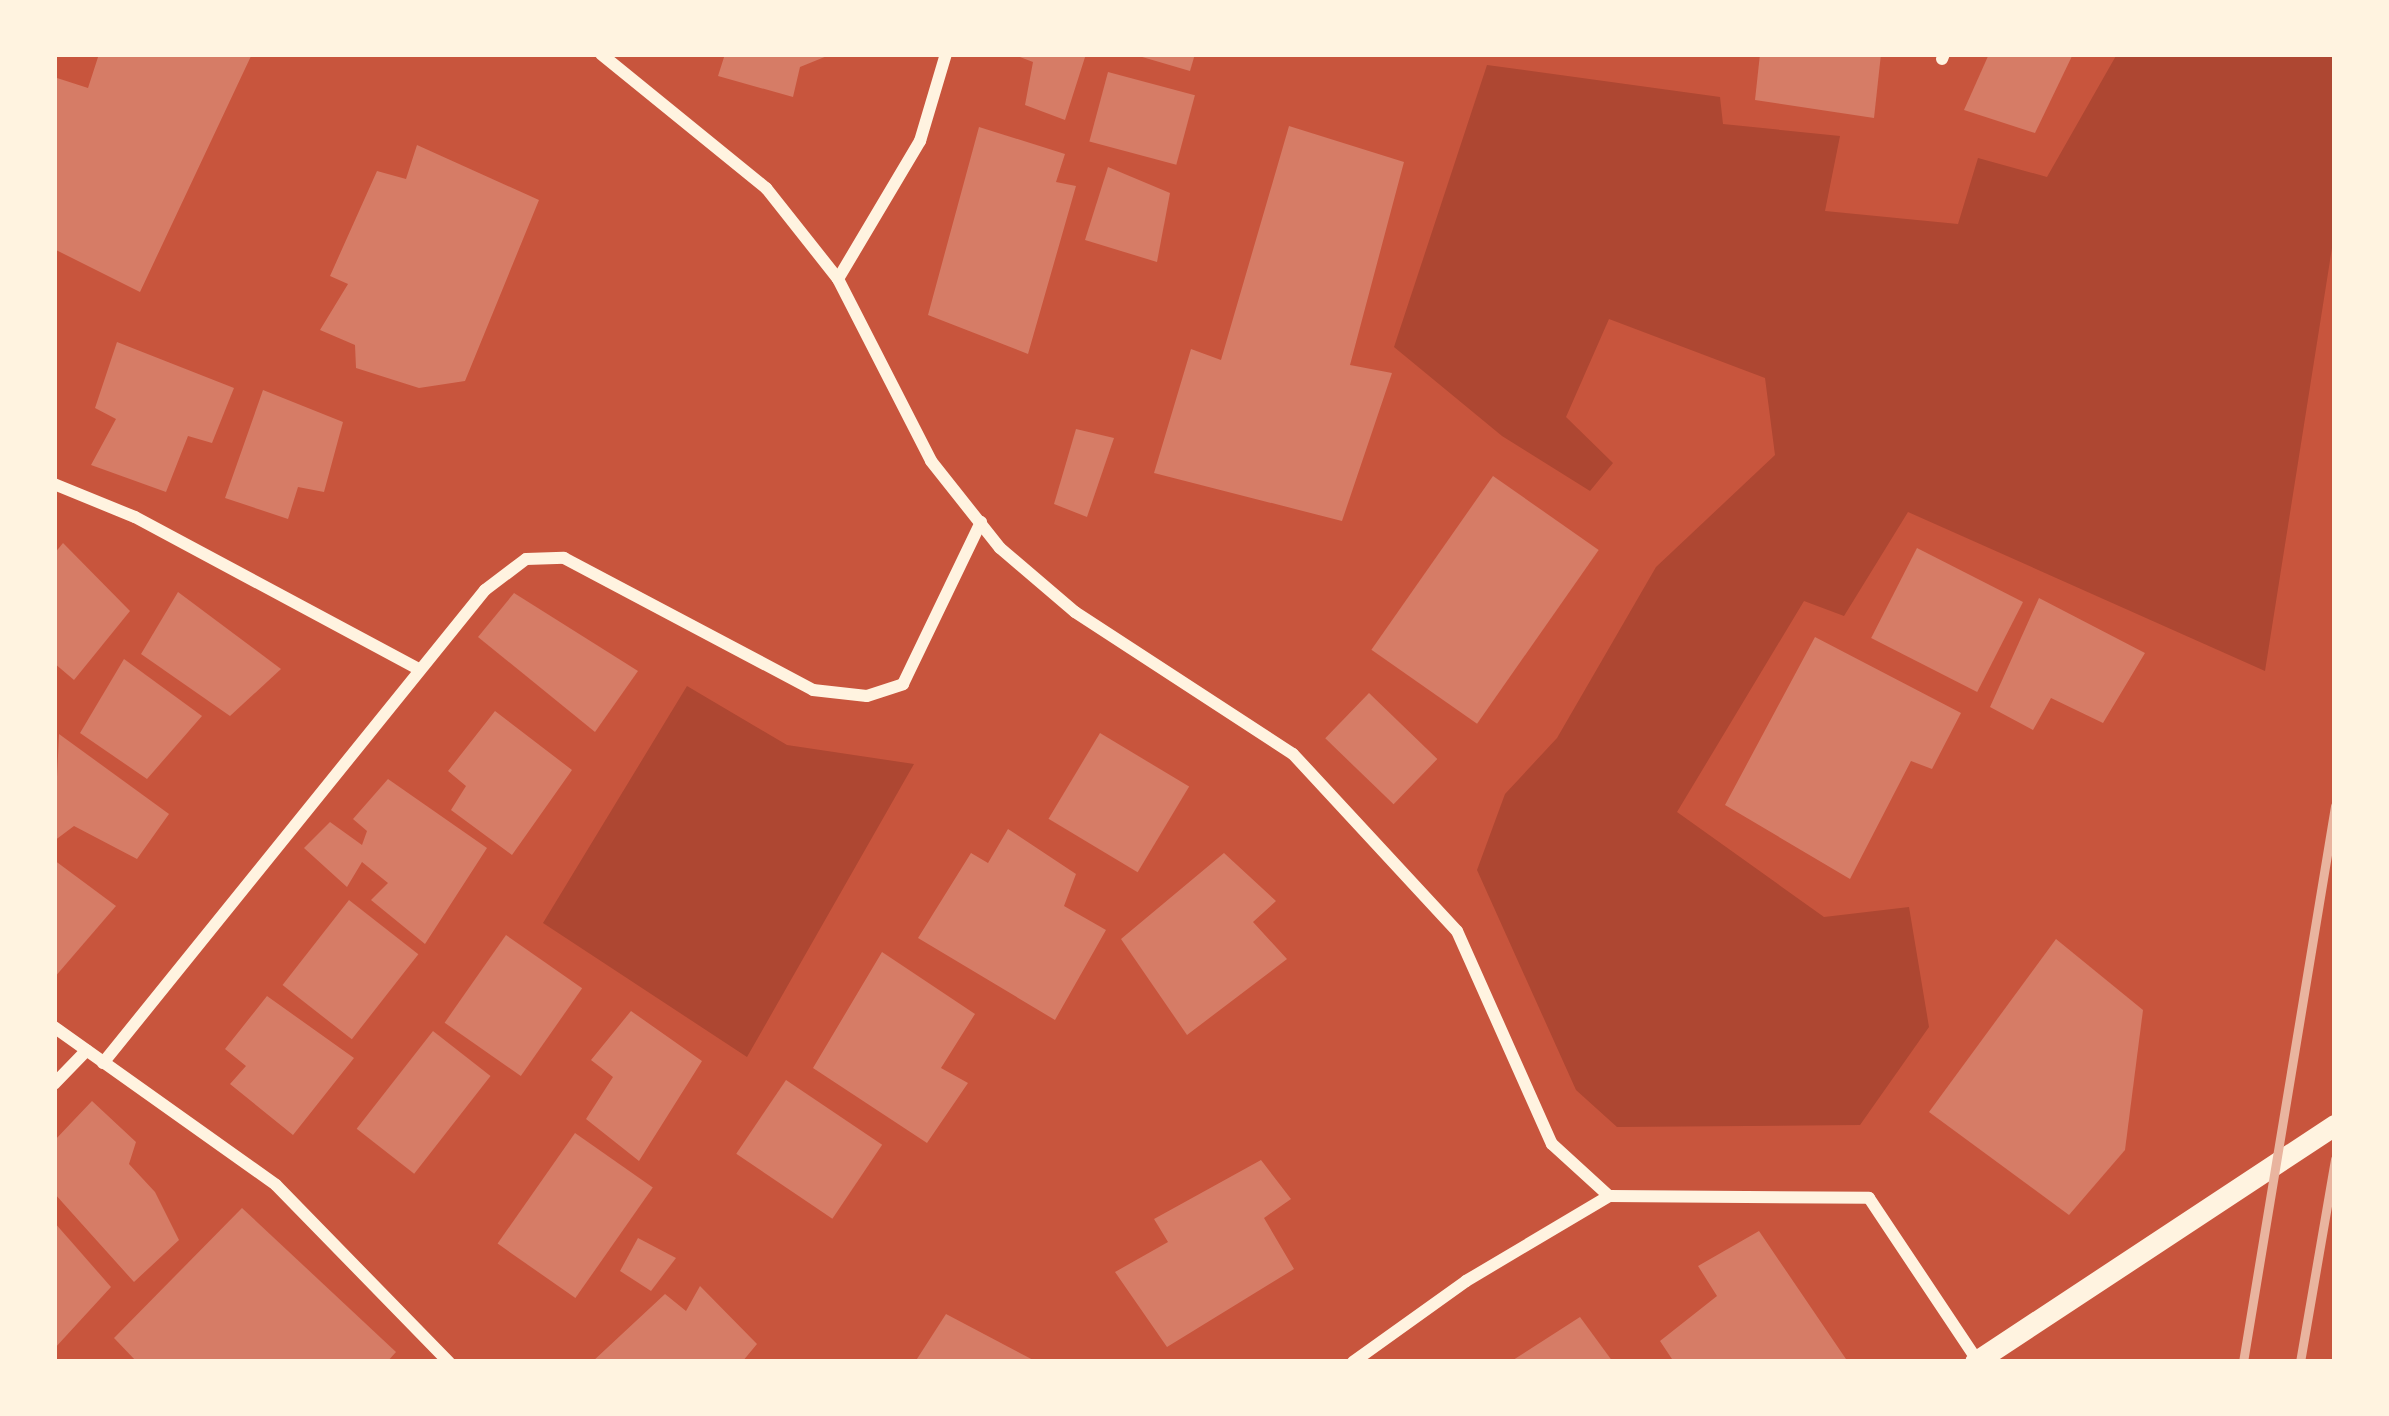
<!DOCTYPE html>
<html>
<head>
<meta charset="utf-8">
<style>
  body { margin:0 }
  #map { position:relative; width:2389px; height:1416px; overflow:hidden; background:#c8553d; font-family:"Fira Sans Condensed",sans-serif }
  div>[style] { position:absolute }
  .green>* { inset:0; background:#ae4732 }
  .building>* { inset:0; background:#d67c66; transform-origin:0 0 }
  .minor>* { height:12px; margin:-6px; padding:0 6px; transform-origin:6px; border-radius:6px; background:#fff3e0 }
  .tertiary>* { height:21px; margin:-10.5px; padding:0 10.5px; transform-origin:10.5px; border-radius:10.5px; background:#fff3e0 }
  .rail>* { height:9px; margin:-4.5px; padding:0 4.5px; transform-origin:4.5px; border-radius:4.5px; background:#e9b49f }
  span { translate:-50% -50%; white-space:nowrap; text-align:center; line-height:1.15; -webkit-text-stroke:10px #fff3e0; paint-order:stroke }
  .frame { position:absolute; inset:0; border:57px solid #fff3e0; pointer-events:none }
</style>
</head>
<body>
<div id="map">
  <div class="green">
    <div style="clip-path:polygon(2117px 54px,2335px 54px,2335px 229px,2265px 671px,1908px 512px,1844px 616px,1804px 601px,1677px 812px,1824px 917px,1909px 907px,1929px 1027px,1860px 1125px,1617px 1127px,1576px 1090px,1477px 870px,1505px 794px,1557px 738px,1656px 567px,1775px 455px,1765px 378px,1609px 319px,1566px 417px,1613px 463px,1590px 491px,1502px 436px,1394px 347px,1487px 65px,1720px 97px,1723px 124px,1840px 136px,1825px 211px,1958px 224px,1978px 158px,2047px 177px)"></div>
    <div style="clip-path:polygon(687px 686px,787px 745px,914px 764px,747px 1057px,543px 923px)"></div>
  </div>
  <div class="building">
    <div style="clip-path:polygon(99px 54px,252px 54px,140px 292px,54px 249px,54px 85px,57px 78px,88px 88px)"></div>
    <div style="clip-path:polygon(725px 54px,832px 54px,800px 67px,793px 97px,718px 76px)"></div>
    <div style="clip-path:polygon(1012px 54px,1086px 54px,1065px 120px,1025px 105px,1033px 62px)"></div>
    <div style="clip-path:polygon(1132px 54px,1195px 54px,1190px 71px)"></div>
    <div style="clip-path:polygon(1760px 54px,1881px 54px,1874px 118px,1755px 100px)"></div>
    <div style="clip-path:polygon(1989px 54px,2073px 54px,2035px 133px,1964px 110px)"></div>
    <div style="left:1108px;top:72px;width:90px;height:72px;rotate:15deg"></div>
    <div style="clip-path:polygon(1289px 126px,1404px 162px,1350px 365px,1392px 373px,1342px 521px,1154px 473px,1191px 349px,1221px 360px)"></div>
    <div style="clip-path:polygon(979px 127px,1065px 154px,1056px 182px,1076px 186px,1028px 354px,928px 315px)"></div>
    <div style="clip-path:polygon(417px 145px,539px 200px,465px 381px,419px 388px,356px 368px,355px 345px,320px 330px,348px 284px,330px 276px,377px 171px,406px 179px)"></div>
    <div style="clip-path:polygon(1108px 167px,1170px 193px,1157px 262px,1085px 240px)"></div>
    <div style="clip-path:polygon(117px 342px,234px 388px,212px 443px,188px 436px,166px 492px,91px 465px,116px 419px,95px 408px)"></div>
    <div style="clip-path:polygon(263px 390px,343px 422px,324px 492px,298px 487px,288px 519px,225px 498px)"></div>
    <div style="clip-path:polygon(1076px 429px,1114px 438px,1087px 517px,1054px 504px)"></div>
    <div style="left:1493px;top:476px;width:129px;height:212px;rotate:35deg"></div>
    <div style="clip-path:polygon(63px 543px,130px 611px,74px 680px,54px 663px,54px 554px)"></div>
    <div style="left:1917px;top:548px;width:119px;height:101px;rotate:27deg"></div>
    <div style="clip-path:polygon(178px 592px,281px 669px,230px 716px,141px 654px)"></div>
    <div style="clip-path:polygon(514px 593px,638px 671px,595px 732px,478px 637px)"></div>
    <div style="clip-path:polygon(2039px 598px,2145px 653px,2103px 723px,2051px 698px,2033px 730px,1990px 707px)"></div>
    <div style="clip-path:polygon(1815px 637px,1961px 713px,1932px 769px,1911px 761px,1850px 879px,1725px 805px)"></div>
    <div style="clip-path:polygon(124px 659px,202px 716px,147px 779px,80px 733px)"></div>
    <div style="left:1369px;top:693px;width:95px;height:63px;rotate:44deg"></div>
    <div style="clip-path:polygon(495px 711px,572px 770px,512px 855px,451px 810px,466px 786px,448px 771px)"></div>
    <div style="left:1100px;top:733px;width:104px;height:100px;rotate:31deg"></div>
    <div style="clip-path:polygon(59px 734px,169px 814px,137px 859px,74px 826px,54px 841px)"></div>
    <div style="clip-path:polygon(388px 779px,487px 848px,425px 944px,371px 900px,388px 883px,362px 862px,347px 887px,304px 848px,330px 822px,362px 845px,367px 831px,353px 819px)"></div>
    <div style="clip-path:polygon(1008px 829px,1076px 874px,1064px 906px,1106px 930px,1055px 1020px,918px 938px,971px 853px,988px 863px)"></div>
    <div style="clip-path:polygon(1224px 853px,1276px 901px,1253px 922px,1287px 959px,1187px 1035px,1121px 939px)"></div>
    <div style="clip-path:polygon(54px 860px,116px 906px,54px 978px)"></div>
    <div style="left:349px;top:900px;width:88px;height:108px;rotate:38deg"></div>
    <div style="left:506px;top:935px;width:93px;height:107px;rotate:35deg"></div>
    <div style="clip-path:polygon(2056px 939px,2143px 1010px,2125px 1150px,2069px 1215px,1929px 1112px)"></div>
    <div style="clip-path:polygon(882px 952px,975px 1014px,941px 1068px,968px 1083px,927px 1143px,813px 1068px)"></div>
    <div style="clip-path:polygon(267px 996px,354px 1058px,293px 1135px,230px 1084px,246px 1066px,225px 1049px)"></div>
    <div style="clip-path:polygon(631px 1011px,702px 1061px,639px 1161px,586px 1119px,613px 1077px,591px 1060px)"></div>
    <div style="left:433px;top:1031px;width:73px;height:124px;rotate:38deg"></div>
    <div style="left:786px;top:1080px;width:116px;height:89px;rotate:34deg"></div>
    <div style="clip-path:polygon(92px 1101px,136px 1142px,129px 1164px,155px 1192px,179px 1240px,134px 1282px,54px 1193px,54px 1141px)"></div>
    <div style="left:575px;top:1133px;width:95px;height:135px;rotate:35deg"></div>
    <div style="clip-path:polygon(1261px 1160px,1291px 1199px,1264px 1218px,1294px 1269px,1167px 1347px,1115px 1272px,1168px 1242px,1154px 1219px)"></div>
    <div style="clip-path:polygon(242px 1208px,396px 1352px,387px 1362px,137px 1362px,114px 1338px)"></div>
    <div style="clip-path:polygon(54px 1222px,111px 1287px,54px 1349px)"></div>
    <div style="clip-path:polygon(1759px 1231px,1848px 1362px,1674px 1362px,1660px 1341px,1717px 1296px,1698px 1266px)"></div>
    <div style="clip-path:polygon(638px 1238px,676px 1258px,651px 1291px,620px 1271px)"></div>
    <div style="clip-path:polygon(700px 1286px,757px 1344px,742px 1362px,592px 1362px,665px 1294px,686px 1311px)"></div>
    <div style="clip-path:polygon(946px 1314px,1037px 1362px,915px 1362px)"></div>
    <div style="clip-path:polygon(1580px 1317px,1613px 1362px,1510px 1362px)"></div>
  </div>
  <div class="minor">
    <div style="left:601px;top:54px;width:213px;rotate:39.1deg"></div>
    <div style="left:766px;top:188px;width:116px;rotate:51.6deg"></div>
    <div style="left:838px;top:279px;width:204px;rotate:62.9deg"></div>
    <div style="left:931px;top:461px;width:111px;rotate:51.6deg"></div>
    <div style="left:1000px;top:548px;width:99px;rotate:40.5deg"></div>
    <div style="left:1075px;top:612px;width:260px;rotate:33.1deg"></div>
    <div style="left:1293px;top:754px;width:241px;rotate:47.2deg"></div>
    <div style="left:1457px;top:931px;width:233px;rotate:66deg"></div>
    <div style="left:1552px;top:1144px;width:77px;rotate:42.4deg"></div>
    <div style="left:1609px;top:1196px;width:260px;rotate:0.4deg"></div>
    <div style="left:1869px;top:1198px;width:195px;rotate:56.3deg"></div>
    <div style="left:1942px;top:59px;width:5px;rotate:-68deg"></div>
    <div style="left:838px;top:279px;width:161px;rotate:-59.3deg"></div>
    <div style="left:920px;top:141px;width:91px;rotate:-73.4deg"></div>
    <div style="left:54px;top:484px;width:87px;rotate:22.2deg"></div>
    <div style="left:135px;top:517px;width:323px;rotate:28.2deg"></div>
    <div style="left:54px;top:1027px;width:272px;rotate:35.4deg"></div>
    <div style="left:276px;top:1185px;width:248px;rotate:45.7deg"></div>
    <div style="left:103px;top:1063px;width:608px;rotate:-51.08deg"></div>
    <div style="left:485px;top:590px;width:51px;rotate:-37.1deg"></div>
    <div style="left:526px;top:559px;width:38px;rotate:-2deg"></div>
    <div style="left:564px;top:558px;width:282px;rotate:27.9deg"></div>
    <div style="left:813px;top:690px;width:54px;rotate:6.3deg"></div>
    <div style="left:867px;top:696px;width:38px;rotate:-18deg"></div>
    <div style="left:903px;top:684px;width:180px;rotate:-64.3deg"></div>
    <div style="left:54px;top:1084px;width:47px;rotate:-45.9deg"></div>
    <div style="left:1353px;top:1362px;width:139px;rotate:-35.6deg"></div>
    <div style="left:1466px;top:1281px;width:166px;rotate:-30.7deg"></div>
  </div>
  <div class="tertiary">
    <div style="left:1975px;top:1362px;width:431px;rotate:-33.4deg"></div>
  </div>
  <div class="rail">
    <div style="left:2243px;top:1362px;width:564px;rotate:-80.6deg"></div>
    <div style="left:2300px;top:1362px;width:206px;rotate:-80.2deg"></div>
  </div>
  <div class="frame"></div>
</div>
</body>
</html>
